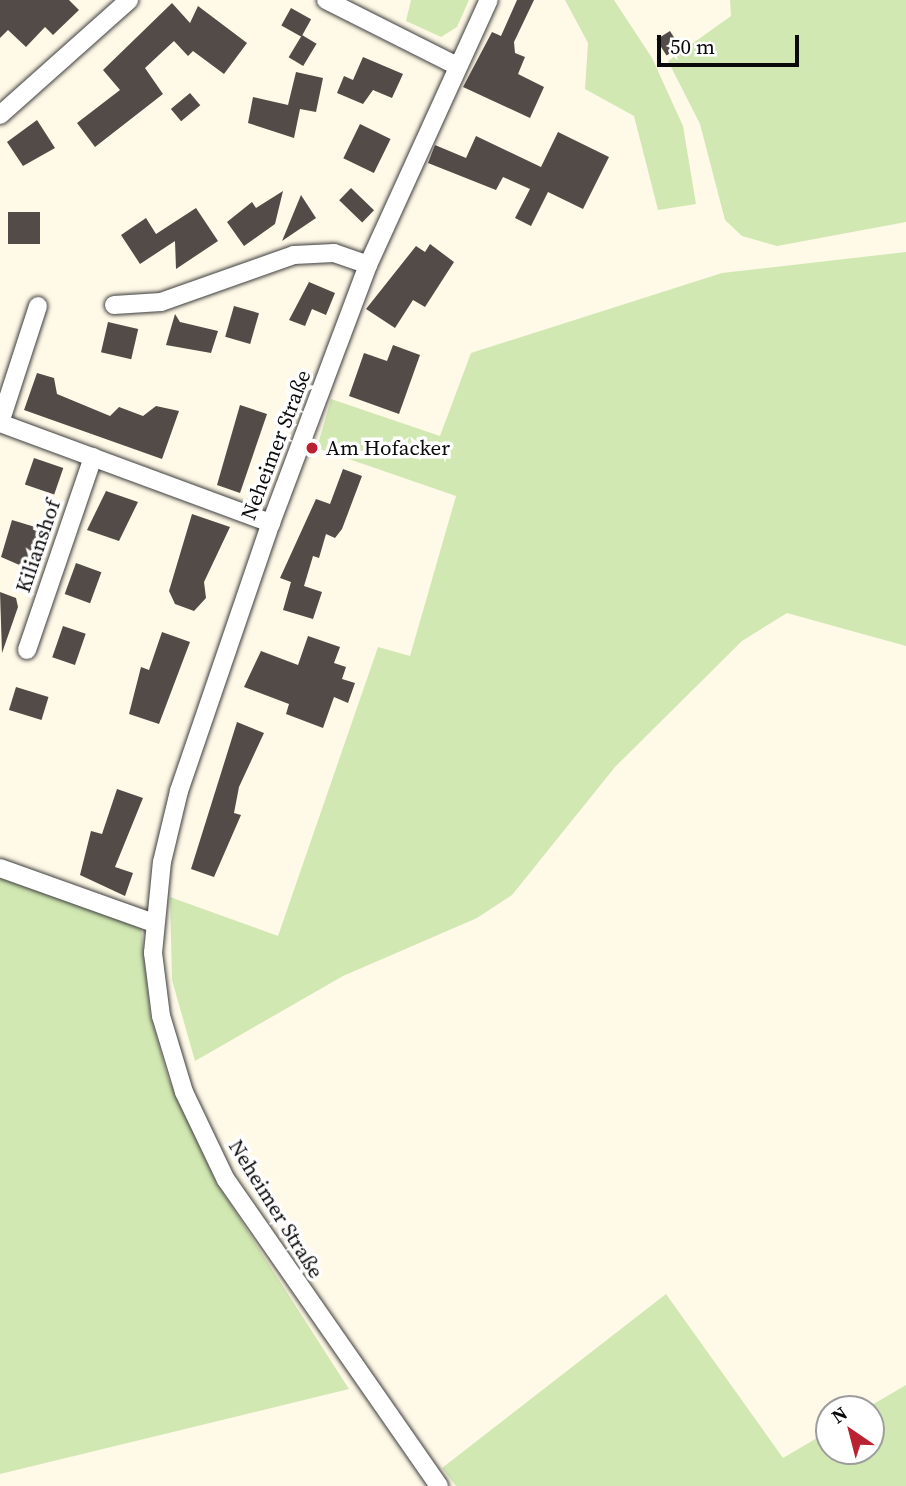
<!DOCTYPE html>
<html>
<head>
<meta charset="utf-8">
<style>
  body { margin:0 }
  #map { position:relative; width:906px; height:1486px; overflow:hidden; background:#fff9e7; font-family:"Source Serif 4",serif }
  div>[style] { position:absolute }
  .green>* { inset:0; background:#d1e8b2 }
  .building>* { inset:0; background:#534b47; transform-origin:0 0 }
  .roads { filter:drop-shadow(0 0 2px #3d3d3d) drop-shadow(0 0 2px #3d3d3d) }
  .minor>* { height:18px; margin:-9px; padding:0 9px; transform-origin:9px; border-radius:9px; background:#fff }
  .dots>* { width:19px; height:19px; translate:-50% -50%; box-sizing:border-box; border:4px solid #fff; border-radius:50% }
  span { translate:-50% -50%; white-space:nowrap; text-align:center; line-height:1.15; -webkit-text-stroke:7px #fff; paint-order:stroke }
  .street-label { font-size:21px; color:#0a0a0a }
  .poi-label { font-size:21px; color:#0a0a0a }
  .left { translate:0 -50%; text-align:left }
  .north { position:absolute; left:815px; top:1395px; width:70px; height:70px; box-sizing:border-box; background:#fff; border:2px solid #9d9d9d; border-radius:50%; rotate:325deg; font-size:19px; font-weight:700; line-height:28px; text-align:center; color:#0a0a0a }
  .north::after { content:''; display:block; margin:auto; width:24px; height:32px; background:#ba2231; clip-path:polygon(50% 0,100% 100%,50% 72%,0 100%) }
  .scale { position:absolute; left:657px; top:35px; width:142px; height:32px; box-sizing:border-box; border:4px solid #0a0a0a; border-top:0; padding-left:9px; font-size:21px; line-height:24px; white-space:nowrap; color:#0a0a0a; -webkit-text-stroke:5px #fff; paint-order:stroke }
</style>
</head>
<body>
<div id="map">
  <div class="green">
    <div style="clip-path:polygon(411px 0,469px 0,457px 27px,441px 37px,406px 21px)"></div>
    <div style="clip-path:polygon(565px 0,614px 0,652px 58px,683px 126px,696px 204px,658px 210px,634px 116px,585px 89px,588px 43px)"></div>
    <div style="clip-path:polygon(730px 0,906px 0,906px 222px,777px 246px,742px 236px,725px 220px,700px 124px,668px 61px,731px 16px)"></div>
    <div style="clip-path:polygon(906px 252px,906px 646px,787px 613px,742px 641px,615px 767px,512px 895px,477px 918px,343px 976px,195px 1061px,172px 980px,170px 897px,278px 936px,378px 647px,410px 656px,456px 496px,317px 448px,331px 399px,440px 436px,471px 353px,722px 273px)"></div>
    <div style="clip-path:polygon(0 874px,141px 926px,150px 1014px,168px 1078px,216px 1182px,349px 1389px,0 1474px)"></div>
    <div style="clip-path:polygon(666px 1294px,783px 1458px,829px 1431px,829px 1451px,871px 1451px,871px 1409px,865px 1409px,906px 1385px,906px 1486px,456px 1486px,442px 1468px)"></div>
  </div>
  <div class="building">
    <div style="clip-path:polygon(0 0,69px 0,79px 10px,53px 35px,45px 27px,26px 47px,8px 30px,0 38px)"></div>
    <div style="clip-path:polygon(517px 0,534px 0,514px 42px,515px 53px,525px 57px,518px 74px,544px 87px,530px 118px,463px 87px,492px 32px,501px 36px)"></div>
    <div style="clip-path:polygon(172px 3px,190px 23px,198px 6px,247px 43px,224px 74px,193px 51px,188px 56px,174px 41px,145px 68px,163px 94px,95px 147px,77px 123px,120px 90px,103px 70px)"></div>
    <div style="left:291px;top:8px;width:23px;height:20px;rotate:29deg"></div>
    <div style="left:670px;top:31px;width:19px;height:16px;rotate:58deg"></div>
    <div style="left:302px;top:35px;width:17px;height:26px;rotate:31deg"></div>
    <div style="clip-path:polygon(363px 57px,403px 74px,392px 98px,373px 90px,363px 104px,337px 93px,344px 76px,353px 80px)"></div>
    <div style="clip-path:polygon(296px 72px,323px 78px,316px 112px,300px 109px,294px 138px,248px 123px,253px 97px,288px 105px)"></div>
    <div style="left:190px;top:93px;width:16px;height:25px;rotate:50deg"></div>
    <div style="clip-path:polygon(37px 120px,55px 148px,23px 166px,7px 142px)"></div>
    <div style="left:360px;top:124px;width:34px;height:38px;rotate:26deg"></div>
    <div style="clip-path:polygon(558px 132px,609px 157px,583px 209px,548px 192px,531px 226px,515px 218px,530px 189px,503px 177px,496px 190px,428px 163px,435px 145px,466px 158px,476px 136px,541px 167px)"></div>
    <div style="left:351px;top:188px;width:32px;height:17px;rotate:44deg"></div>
    <div style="clip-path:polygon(283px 191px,275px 224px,244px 246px,227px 222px,252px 202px,256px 208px)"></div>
    <div style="clip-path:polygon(301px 195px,316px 218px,282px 241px)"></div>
    <div style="clip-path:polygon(196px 208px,218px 241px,176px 269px,175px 241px,140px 264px,121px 235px,146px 218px,156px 234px)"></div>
    <div style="left:8px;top:212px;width:32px;height:32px"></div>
    <div style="clip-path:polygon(430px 244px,454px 262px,425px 307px,413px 300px,395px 328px,366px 309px,416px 246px,425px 252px)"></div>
    <div style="clip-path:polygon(309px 282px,335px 293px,326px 315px,312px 309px,305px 326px,289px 320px)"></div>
    <div style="left:234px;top:306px;width:26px;height:32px;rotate:16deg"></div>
    <div style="clip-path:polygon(175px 314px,180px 322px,218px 331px,211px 353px,166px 345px)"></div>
    <div style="left:108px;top:322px;width:31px;height:31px;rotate:13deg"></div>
    <div style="clip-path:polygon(393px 345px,420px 355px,399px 414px,349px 396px,364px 353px,387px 361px)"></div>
    <div style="clip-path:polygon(37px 373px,54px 378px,57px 394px,110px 416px,119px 407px,143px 416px,156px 406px,179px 411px,162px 459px,24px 410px)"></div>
    <div style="clip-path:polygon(240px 405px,267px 414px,240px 493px,217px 485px)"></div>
    <div style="left:34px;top:458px;width:31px;height:28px;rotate:19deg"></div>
    <div style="clip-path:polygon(343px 469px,362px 476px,342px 529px,335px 538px,326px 534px,319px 558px,313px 556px,304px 586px,322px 592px,313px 619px,283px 610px,291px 582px,280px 578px,316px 499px,330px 504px)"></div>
    <div style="clip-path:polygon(106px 491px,138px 502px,119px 541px,87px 530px)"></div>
    <div style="clip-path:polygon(192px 514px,230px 527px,204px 582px,206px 598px,194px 611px,175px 604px,169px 591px)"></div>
    <div style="clip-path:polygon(12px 520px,45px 530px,31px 570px,1px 557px)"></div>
    <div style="left:76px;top:563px;width:27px;height:33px;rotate:20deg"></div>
    <div style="clip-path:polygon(0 592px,16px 598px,18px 607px,2px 653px)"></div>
    <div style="left:63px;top:626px;width:24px;height:33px;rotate:19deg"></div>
    <div style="clip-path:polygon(162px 632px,190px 642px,159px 724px,129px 714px,141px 667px,149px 670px)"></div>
    <div style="clip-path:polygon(308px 636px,340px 647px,334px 663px,346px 667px,342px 679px,355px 683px,348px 703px,334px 697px,323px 728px,286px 714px,289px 704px,244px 687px,261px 651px,298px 665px)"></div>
    <div style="left:16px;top:687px;width:34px;height:24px;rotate:17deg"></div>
    <div style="clip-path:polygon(237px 722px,264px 733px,239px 787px,234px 813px,241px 815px,214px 877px,191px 869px)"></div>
    <div style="clip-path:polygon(117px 789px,143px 798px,115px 867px,133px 873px,125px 896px,80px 875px,91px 831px,102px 834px)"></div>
  </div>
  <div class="roads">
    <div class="minor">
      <div style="left:326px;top:0;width:144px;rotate:26.7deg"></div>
      <div style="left:0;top:115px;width:173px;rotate:-41.7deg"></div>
      <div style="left:114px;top:305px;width:47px;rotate:-3.7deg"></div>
      <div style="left:161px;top:302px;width:141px;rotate:-19.5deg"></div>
      <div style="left:294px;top:255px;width:40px;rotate:-2.9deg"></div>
      <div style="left:334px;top:253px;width:36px;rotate:19deg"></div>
      <div style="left:0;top:423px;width:289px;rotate:20.3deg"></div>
      <div style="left:0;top:423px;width:123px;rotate:-72deg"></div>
      <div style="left:27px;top:650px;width:204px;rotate:-71.1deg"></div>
      <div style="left:0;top:868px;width:164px;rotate:19.7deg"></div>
      <div style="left:439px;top:1486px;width:373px;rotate:-124.8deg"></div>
      <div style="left:226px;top:1180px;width:98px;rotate:-115.5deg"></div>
      <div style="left:184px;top:1092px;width:79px;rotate:-106.8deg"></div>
      <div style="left:161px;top:1016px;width:64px;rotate:-97.2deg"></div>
      <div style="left:153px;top:953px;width:91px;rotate:-84.4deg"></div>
      <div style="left:162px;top:862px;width:73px;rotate:-76.5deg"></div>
      <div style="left:179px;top:791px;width:283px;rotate:-71.1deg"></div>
      <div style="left:271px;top:523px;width:276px;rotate:-69.4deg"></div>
      <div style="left:368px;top:265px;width:291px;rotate:-65.5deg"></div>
    </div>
  </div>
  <div class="dots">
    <div style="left:312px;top:448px;background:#ba2231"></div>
  </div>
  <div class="street-label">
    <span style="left:276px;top:445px;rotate:-69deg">Neheimer Straße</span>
    <span style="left:38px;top:546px;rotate:-71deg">Kilianshof</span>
    <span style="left:276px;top:1209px;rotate:58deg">Neheimer Straße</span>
  </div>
  <div class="poi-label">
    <span class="left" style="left:326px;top:448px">Am Hofacker</span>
  </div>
  <div class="north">N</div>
  <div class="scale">50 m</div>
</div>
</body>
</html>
